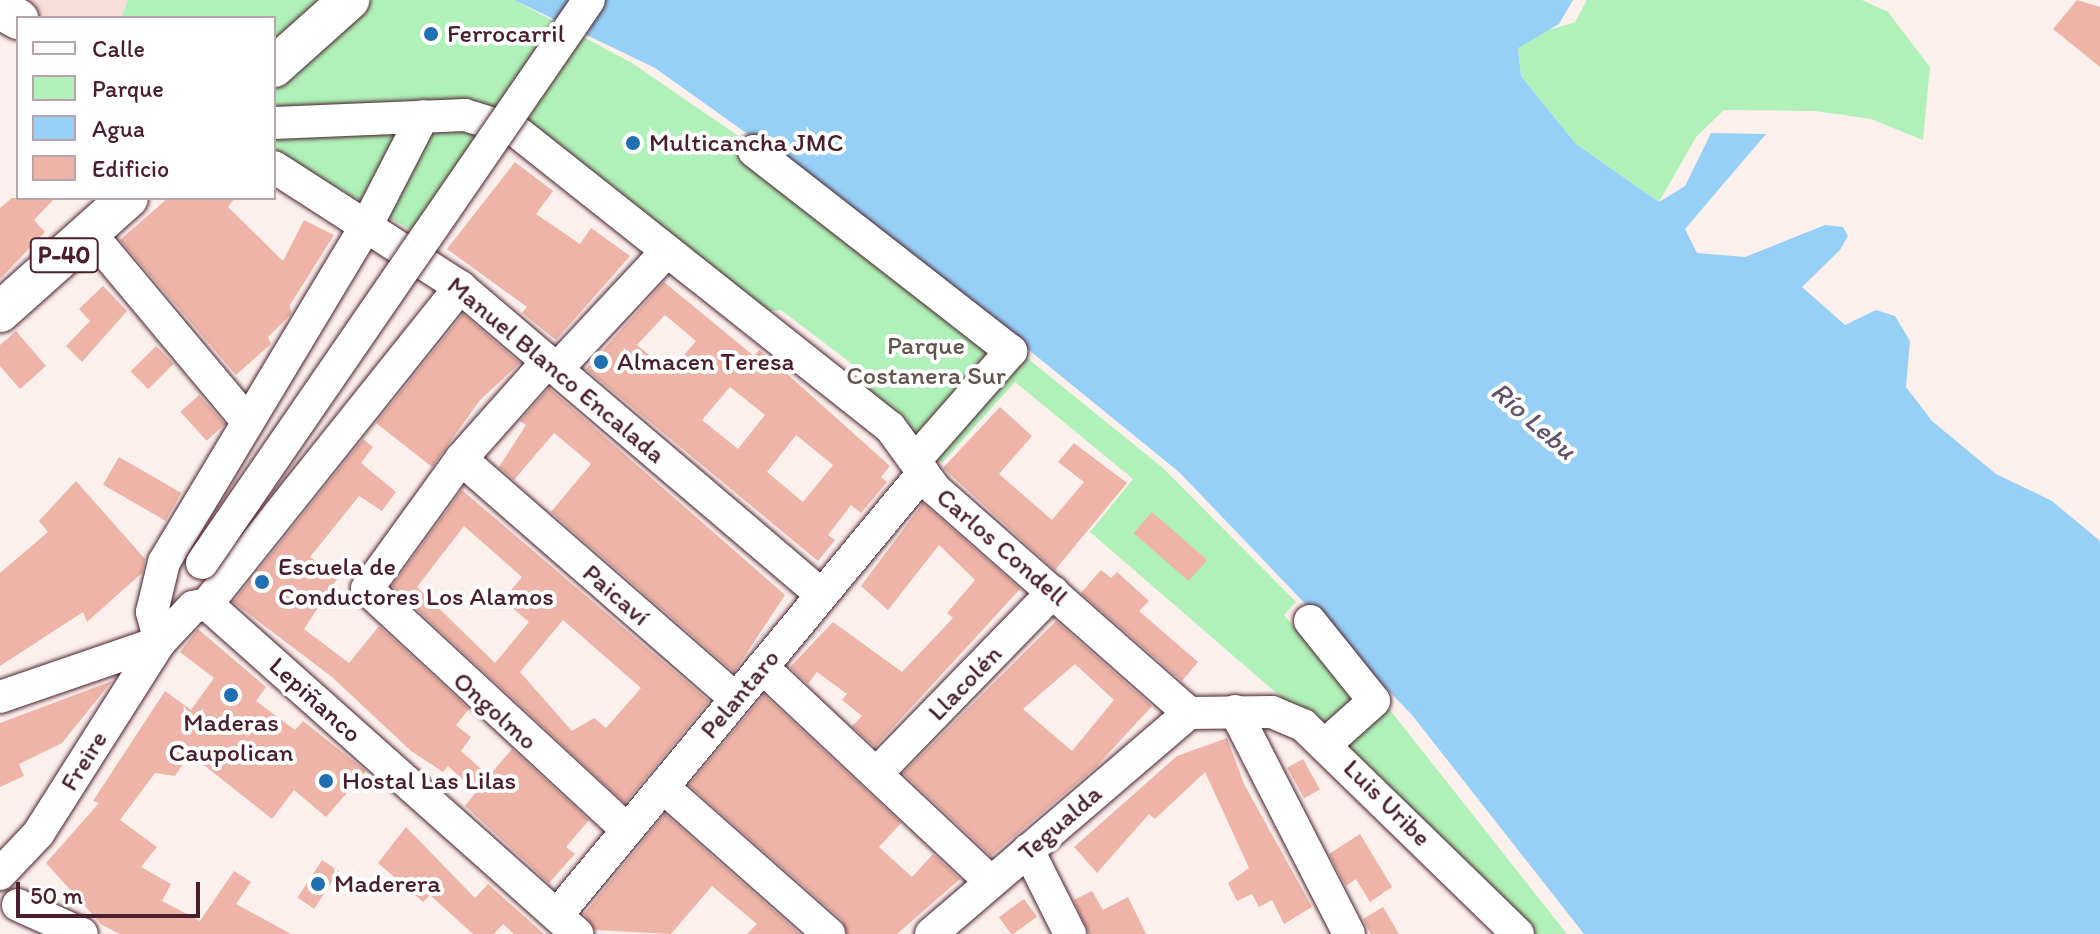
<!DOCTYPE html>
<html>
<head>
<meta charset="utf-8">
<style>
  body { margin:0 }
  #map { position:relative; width:2100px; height:934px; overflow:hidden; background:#fcf0ed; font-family:Itim,sans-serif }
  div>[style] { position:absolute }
  .built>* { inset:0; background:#f8ded8 }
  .green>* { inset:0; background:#b0f1b9 }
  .water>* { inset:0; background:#97d0f7 }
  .building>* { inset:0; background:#eeb4a7; transform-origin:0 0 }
  .roads { filter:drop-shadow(0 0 2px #4a1f2b) drop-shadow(0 0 2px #4a1f2b) }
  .minor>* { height:32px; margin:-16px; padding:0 16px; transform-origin:16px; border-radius:16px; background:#fff }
  .major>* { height:40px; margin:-20px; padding:0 20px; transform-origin:20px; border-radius:20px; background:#fff }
  .bridges { filter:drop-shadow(0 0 2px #4a1f2b) drop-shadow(0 0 2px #4a1f2b) }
  .minor-bridge>* { height:32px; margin:-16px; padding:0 16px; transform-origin:16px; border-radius:16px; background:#fff }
  .dots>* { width:22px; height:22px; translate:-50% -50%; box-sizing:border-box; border:4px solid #fff; border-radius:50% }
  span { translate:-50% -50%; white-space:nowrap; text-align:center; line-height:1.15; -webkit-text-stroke:8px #fff; paint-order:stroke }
  .shield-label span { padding:2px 6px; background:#fff; border:2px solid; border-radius:6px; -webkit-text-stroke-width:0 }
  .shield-label { font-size:24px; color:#4a1f2b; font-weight:700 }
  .poi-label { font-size:26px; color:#4a1f2b }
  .left { translate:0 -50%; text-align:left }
  .park-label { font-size:26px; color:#64544e }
  .street-label { font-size:26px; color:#4a1f2b }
  .water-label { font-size:28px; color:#615468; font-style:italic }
  .legend { position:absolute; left:16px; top:16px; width:260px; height:184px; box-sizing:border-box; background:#fff; border:2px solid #b7a5aa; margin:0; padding:10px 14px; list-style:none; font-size:24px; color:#4a1f2b }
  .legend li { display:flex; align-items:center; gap:16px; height:40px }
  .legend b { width:40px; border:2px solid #b7a5aa }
  .scale { position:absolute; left:16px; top:882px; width:184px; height:36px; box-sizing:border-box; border:4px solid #4a1f2b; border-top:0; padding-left:10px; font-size:24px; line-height:28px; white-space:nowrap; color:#4a1f2b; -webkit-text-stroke:6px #fff; paint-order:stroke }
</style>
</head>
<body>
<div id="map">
  <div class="built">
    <div style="clip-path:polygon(7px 0,128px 0,121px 18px,40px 18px)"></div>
  </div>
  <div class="green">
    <div style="clip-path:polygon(128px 0,514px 0,632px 63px,740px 137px,731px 149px,766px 176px,849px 214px,1163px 468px,1296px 602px,1284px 615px,1344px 684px,1360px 672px,1567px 934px,1528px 934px,1295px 709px,1090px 532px,1133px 479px,1015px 382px,942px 463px,863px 393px,860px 370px,781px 310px,758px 312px,501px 110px,414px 232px,274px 151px,274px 18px,121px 18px)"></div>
    <div style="clip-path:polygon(1587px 0,1862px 0,1888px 12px,1930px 67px,1923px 140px,1871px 119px,1815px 111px,1724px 110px,1696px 137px,1659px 202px,1576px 144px,1521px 76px,1518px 48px,1527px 37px,1575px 22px)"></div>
  </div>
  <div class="water">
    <div style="clip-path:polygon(514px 0,1573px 0,1559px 24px,1518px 48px,1521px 76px,1576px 144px,1659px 202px,1685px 186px,1711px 133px,1766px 134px,1685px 229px,1697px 253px,1745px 257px,1825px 225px,1843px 227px,1848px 236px,1840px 250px,1802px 287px,1845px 325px,1876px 310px,1895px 316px,1910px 341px,1906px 387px,1932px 421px,1996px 474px,2052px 501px,2100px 541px,2100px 934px,1584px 934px,1412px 715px,1179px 472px,879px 228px,655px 68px)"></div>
  </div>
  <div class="building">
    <div style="clip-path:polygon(2077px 0,2100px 7px,2100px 67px,2053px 29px)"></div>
    <div style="clip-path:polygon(515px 162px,553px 191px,536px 214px,580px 244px,591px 228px,630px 256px,556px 340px,522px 313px,527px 307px,447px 249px)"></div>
    <div style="clip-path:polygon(12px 198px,55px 198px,34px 220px,45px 232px,0 279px,0 208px)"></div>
    <div style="clip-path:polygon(168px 198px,235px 198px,228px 207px,283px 261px,304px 220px,334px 235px,290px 305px,291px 314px,268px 337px,271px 344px,236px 375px,120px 240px)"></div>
    <div style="clip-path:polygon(evenodd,664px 282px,754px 356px,759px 350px,776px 364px,890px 466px,881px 477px,887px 482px,861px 513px,851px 505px,828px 535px,835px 540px,818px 561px,586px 369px,664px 282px,665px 315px,696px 341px,670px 372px,637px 345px,665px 315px,664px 282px,730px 387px,765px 415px,738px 449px,702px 420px,730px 387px,664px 282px,796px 435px,833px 465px,803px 502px,767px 472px,796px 435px)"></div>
    <div style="clip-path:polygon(103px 286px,127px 311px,82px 362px,66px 346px,90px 321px,79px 309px)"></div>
    <div style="clip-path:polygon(463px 314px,520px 363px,480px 400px,432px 467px,376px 423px)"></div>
    <div style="clip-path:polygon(16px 331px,46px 366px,20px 389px,0 366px,0 345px)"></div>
    <div style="left:156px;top:346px;width:25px;height:36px;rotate:45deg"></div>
    <div style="clip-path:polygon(549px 388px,785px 595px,734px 672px,551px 512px,591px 464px,554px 433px,514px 480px,499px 467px,526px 425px,520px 421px)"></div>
    <div style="left:199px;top:395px;width:39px;height:25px;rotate:48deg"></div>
    <div style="clip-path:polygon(1000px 407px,1032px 436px,999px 474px,1052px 520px,1084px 482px,1058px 462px,1074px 443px,1127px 483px,1055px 570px,943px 468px)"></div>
    <div style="clip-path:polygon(363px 439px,373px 447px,361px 463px,396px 492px,382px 511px,359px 496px,310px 557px,339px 576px,304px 629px,349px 663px,379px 626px,469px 709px,456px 725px,471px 737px,461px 751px,489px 776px,512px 749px,589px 820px,566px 847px,575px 854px,549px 883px,465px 806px,476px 792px,448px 766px,443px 772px,411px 751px,332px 677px,233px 602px)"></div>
    <div style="left:119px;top:457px;width:72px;height:32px;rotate:30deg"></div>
    <div style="clip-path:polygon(76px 481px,145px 559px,142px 573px,87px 622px,83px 612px,0 666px,0 573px,48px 532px,39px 521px)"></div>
    <div style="clip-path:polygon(evenodd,462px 490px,709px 701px,625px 803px,392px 586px,462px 490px,464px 526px,522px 577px,503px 600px,529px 622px,495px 663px,417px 587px,464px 526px,462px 490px,563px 620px,641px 688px,606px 728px,594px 718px,572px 731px,520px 672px,563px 620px)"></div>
    <div style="clip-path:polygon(923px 503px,1020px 589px,875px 747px,852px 726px,862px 716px,842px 700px,847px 694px,817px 672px,808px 684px,790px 667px,833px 622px,902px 672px,953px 618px,947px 613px,975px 580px,939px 545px,888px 610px,861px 586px)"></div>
    <div style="left:1152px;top:512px;width:73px;height:28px;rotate:41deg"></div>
    <div style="clip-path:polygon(1101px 570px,1111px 578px,1117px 572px,1149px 601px,1139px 611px,1198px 662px,1182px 681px,1081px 593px)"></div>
    <div style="clip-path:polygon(evenodd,1056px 621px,1152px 706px,1096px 767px,991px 856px,903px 773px,1056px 621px,1075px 664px,1114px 700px,1072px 751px,1023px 709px,1075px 664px)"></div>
    <div style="clip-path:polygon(198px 629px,266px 687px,256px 701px,295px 730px,303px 721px,366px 771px,326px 817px,294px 790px,272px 819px,190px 754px,175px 776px,155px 773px,120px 820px,157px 847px,141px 867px,171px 884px,162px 901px,200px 921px,234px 871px,251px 882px,236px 904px,291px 934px,120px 934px,102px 925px,46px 863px,99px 803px,93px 801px,165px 691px,191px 710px,214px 678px,180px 652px)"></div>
    <div style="clip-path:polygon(112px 681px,62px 743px,19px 764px,24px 776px,0 787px,0 723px)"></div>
    <div style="clip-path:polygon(764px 695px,901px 823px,879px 847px,912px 877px,933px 854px,960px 879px,897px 934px,847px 934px,842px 920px,689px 785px)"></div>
    <div style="clip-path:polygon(1227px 738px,1244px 784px,1312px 907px,1284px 924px,1272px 900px,1259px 907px,1252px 894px,1237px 901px,1228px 883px,1249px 868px,1205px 772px,1155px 819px,1149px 814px,1097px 873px,1074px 847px,1177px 756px)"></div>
    <div style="left:1303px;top:759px;width:35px;height:18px;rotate:61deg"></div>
    <div style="clip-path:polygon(665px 814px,800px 934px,747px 934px,757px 924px,712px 886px,671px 934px,595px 930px,584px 914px)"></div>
    <div style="clip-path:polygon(406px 827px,475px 898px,488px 884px,544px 934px,514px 934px,503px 924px,494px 934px,473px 934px,430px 895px,423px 902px,378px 863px)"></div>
    <div style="clip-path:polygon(1360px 834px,1392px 887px,1370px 902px,1356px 879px,1346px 886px,1329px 854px)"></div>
    <div style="left:322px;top:860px;width:20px;height:45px;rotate:33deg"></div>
    <div style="clip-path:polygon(1092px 891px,1103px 910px,1128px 897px,1146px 934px,1089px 934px,1074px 900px)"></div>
    <div style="left:1024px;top:899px;width:22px;height:31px;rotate:54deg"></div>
    <div style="clip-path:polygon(1383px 907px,1399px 934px,1371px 934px,1363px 919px)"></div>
  </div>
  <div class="roads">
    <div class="minor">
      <div style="left:274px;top:123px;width:191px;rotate:-2.4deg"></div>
      <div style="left:465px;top:115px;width:53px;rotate:17.4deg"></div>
      <div style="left:516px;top:131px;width:477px;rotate:38.4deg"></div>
      <div style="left:890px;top:427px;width:77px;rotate:54deg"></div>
      <div style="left:935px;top:489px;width:339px;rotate:41.4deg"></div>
      <div style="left:1189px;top:713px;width:83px;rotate:-0.7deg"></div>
      <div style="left:1272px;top:712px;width:34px;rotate:23deg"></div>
      <div style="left:1303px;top:725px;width:300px;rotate:44.2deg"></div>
      <div style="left:754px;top:151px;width:326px;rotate:37.9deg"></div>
      <div style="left:1011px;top:351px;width:144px;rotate:131.3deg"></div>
      <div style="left:274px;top:167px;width:221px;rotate:32.8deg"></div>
      <div style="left:460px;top:287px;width:475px;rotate:40.4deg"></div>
      <div style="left:89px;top:232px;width:246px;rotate:50.1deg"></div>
      <div style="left:548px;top:361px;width:131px;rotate:131.6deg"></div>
      <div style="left:461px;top:459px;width:160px;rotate:125.9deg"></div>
      <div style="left:367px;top:589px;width:355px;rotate:42.8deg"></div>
      <div style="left:557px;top:369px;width:161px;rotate:-47deg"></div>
      <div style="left:461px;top:459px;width:365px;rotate:41.1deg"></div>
      <div style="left:207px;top:604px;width:406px;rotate:-51.4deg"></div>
      <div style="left:1310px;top:621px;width:102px;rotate:51.3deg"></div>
      <div style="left:1374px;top:701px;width:63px;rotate:138.2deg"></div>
      <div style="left:160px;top:642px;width:31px;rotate:-105deg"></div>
      <div style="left:152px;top:612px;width:51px;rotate:-76.5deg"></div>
      <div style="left:164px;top:562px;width:396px;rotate:-59deg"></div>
      <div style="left:368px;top:223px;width:120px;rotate:-62.8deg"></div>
      <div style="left:762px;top:667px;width:314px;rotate:43.2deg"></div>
      <div style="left:0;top:697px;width:169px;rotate:-19deg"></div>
      <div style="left:1235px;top:711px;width:250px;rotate:62.9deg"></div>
      <div style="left:876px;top:774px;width:254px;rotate:-45.8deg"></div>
      <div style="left:663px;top:787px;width:222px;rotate:41.5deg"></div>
      <div style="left:1028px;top:850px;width:94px;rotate:63.4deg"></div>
      <div style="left:0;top:874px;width:55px;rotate:-46.5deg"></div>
      <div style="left:38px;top:834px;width:227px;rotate:-57.6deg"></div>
      <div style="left:160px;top:642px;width:48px;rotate:-46.7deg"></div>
      <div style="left:193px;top:607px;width:14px;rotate:-12deg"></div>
      <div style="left:207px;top:604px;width:496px;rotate:41.7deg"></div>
      <div style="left:18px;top:905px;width:70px;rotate:24.4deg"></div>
      <div style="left:557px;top:915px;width:574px;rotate:-50.37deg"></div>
      <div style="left:931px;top:934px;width:340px;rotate:-40.6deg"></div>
    </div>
    <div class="major">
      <div style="left:0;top:9px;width:21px;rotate:29deg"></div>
      <div style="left:274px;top:67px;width:101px;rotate:-41.8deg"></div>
      <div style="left:0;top:312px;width:171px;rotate:-41.7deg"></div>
    </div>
  </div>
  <div class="bridges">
    <div class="minor-bridge">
      <div style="left:202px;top:563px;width:683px;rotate:-55.5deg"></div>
    </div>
  </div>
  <div class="dots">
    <div style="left:431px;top:34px;background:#1f6fb2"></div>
    <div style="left:633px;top:143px;background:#1f6fb2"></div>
    <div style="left:601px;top:362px;background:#1f6fb2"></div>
    <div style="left:262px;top:582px;background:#1f6fb2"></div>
    <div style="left:231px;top:695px;background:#1f6fb2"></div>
    <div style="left:326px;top:781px;background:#1f6fb2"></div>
    <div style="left:318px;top:884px;background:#1f6fb2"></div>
  </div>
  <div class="shield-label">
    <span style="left:64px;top:255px">P-40</span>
  </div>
  <div class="poi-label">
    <span class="left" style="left:447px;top:34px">Ferrocarril</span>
    <span class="left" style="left:649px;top:143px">Multicancha JMC</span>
    <span class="left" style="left:617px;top:362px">Almacen Teresa</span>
    <span class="left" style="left:278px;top:582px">Escuela de<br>Conductores Los Alamos</span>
    <span style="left:231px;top:738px">Maderas<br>Caupolican</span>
    <span class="left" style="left:342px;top:781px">Hostal Las Lilas</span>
    <span class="left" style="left:334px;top:884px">Maderera</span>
  </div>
  <div class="park-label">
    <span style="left:926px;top:361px">Parque<br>Costanera Sur</span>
  </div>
  <div class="street-label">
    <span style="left:556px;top:370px;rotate:40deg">Manuel Blanco Encalada</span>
    <span style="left:1002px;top:547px;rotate:41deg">Carlos Condell</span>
    <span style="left:616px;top:595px;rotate:41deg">Paicaví</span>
    <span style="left:965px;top:683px;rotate:-46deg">Llacolén</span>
    <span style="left:740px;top:694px;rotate:-50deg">Pelantaro</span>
    <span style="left:315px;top:700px;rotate:42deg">Lepiñanco</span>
    <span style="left:495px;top:711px;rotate:42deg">Ongolmo</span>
    <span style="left:84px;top:761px;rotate:-58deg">Freire</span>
    <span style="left:1387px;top:803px;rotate:45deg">Luis Uribe</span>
    <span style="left:1060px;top:823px;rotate:-41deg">Tegualda</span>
  </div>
  <div class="water-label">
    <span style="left:1534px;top:420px;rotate:41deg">Río Lebu</span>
  </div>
  <ul class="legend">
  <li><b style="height:10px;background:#fff"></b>Calle</li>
  <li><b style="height:22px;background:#b0f1b9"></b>Parque</li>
  <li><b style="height:22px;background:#97d0f7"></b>Agua</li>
  <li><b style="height:22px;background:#eeb4a7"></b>Edificio</li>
  </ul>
  <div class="scale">50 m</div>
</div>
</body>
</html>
